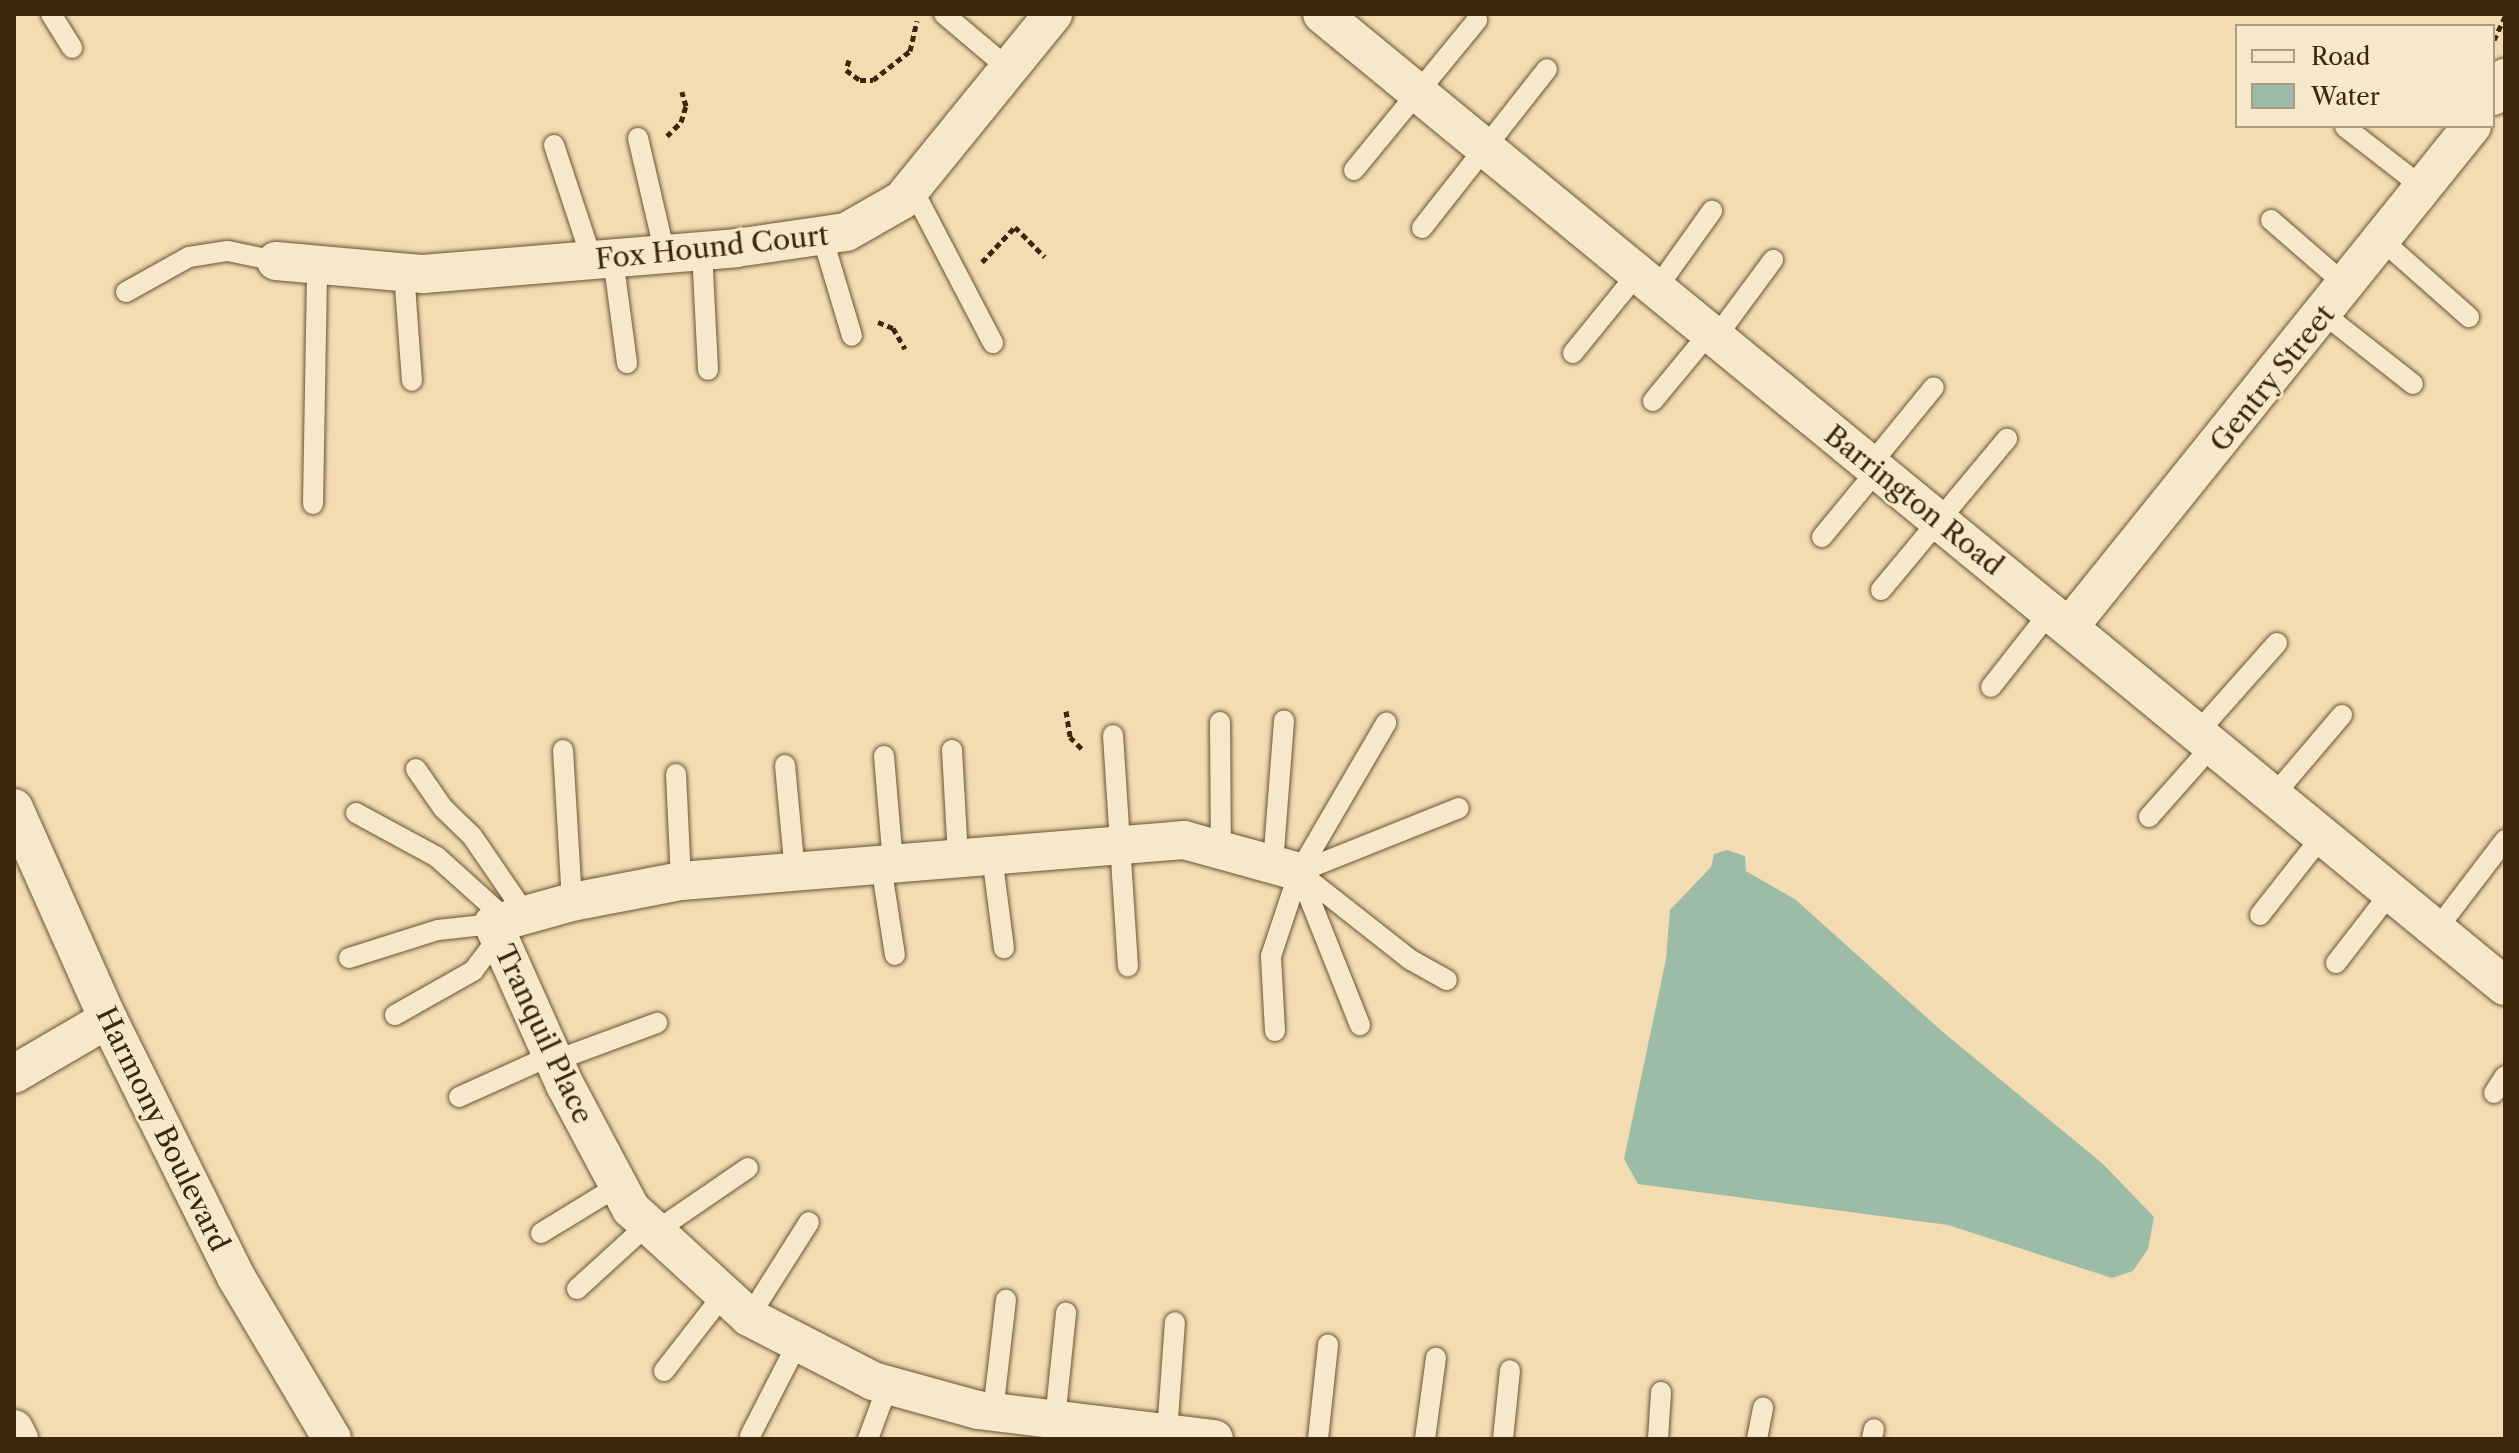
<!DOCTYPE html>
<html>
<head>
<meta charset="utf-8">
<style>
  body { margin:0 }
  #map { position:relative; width:2519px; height:1453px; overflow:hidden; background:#f3dcb1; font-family:"Libre Caslon Text",serif }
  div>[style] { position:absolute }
  .water>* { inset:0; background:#9cbca8 }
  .path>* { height:5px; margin-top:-2.5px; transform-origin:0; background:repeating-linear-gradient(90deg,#3d270b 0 6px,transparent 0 10px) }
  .roads { filter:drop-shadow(0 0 2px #6a5434) drop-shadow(0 0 2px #6a5434) }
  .lane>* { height:20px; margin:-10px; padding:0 10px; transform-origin:10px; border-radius:10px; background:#f7e8cc }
  .street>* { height:38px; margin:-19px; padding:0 19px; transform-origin:19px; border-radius:19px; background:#f7e8cc }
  span { translate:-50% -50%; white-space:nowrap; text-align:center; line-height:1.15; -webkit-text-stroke:6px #f7e8cc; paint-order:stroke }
  .street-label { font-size:28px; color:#3d270b }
  .frame { position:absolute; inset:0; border:16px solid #3d270b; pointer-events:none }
  .legend { position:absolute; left:2235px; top:24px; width:260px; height:104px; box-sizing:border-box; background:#f7e8cc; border:2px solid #ad9b7f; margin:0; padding:10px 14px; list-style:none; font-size:24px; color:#3d270b }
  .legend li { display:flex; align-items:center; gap:16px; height:40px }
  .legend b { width:40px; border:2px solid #ad9b7f }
</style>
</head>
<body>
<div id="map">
  <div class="water">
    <div style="clip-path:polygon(1727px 850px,1745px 856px,1746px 871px,1796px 900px,1944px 1033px,2103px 1164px,2154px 1217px,2148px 1249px,2133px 1271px,2112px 1278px,1948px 1225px,1638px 1184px,1624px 1159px,1666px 959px,1670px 910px,1711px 867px,1714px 854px)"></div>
  </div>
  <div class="path">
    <div style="left:2494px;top:40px;width:26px;rotate:-65deg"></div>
    <div style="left:849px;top:60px;width:10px;rotate:107deg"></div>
    <div style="left:846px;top:70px;width:17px;rotate:36deg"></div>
    <div style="left:860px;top:80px;width:13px"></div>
    <div style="left:873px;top:80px;width:47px;rotate:-38.1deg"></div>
    <div style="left:910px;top:51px;width:31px;rotate:-77deg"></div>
    <div style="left:667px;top:136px;width:20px;rotate:-45deg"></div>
    <div style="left:681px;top:122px;width:17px;rotate:-73deg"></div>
    <div style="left:686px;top:106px;width:15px;rotate:-106deg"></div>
    <div style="left:982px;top:262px;width:48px;rotate:-46.7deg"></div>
    <div style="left:1015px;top:227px;width:42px;rotate:45deg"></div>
    <div style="left:878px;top:322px;width:16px;rotate:22deg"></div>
    <div style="left:893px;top:328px;width:24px;rotate:60deg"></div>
    <div style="left:1066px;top:711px;width:26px;rotate:81deg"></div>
    <div style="left:1070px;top:737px;width:17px;rotate:45deg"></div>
  </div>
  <div class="roads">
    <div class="lane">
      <div style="left:51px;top:14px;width:40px;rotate:58deg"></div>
      <div style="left:944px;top:14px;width:85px;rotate:40.2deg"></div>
      <div style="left:2345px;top:127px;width:101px;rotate:37.8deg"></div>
      <div style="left:638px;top:138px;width:119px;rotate:76.9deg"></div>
      <div style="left:554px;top:145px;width:121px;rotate:71.7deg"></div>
      <div style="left:1354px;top:170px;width:194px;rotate:-50.6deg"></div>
      <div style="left:912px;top:188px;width:175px;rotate:62.4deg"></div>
      <div style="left:2271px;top:220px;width:101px;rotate:41deg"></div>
      <div style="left:1422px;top:228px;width:202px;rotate:-51.8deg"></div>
      <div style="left:822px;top:236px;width:104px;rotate:73.3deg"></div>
      <div style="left:2383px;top:241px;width:115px;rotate:41.5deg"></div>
      <div style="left:702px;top:251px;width:119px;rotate:87.1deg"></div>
      <div style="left:613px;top:258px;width:106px;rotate:82.4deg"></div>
      <div style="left:404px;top:272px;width:109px;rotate:85.8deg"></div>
      <div style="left:1657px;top:288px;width:95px;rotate:-54.5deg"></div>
      <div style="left:126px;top:292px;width:72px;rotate:-29.1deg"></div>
      <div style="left:189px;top:257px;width:39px;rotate:-9deg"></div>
      <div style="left:228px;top:251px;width:49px;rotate:11.8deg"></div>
      <div style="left:2324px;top:314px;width:113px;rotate:38.2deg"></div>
      <div style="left:1716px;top:337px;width:96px;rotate:-53.5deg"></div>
      <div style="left:1573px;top:353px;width:103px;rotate:-50.9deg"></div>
      <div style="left:1653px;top:401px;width:89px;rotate:-50.4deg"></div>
      <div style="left:1871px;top:464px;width:99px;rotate:-50.7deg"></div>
      <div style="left:313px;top:504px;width:240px;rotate:-89deg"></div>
      <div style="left:1822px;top:537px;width:88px;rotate:-50.5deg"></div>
      <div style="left:1881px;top:590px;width:197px;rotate:-50.2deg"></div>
      <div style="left:1991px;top:687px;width:95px;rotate:-51.8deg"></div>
      <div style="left:1220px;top:722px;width:128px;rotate:89.6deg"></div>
      <div style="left:2198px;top:732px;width:119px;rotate:-48.4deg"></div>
      <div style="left:1113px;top:735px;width:232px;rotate:86.3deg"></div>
      <div style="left:563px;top:750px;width:152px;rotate:86.6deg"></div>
      <div style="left:952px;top:750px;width:108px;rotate:86.8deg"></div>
      <div style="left:884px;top:756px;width:108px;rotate:85.2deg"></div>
      <div style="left:785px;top:765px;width:107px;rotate:84.7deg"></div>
      <div style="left:416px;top:769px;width:47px;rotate:55.3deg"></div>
      <div style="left:443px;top:808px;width:40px;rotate:44deg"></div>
      <div style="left:472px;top:836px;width:96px;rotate:55.6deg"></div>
      <div style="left:676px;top:774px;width:107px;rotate:87.3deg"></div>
      <div style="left:2274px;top:795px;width:105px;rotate:-49.6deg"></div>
      <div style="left:356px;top:813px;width:92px;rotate:28.5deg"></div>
      <div style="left:437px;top:857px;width:94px;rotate:42deg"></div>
      <div style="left:2149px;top:817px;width:96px;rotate:-48.4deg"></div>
      <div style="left:992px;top:856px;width:93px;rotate:82.6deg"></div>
      <div style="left:1273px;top:864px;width:144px;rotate:-85.6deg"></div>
      <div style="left:881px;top:865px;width:91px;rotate:81.2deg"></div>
      <div style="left:1299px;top:872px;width:142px;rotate:38.2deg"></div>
      <div style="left:1411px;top:960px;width:41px;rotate:29.1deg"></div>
      <div style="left:1299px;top:872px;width:172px;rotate:-21.8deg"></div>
      <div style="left:1299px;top:872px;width:165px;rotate:68.3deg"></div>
      <div style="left:2260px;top:915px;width:102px;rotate:-51.8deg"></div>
      <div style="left:2437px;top:929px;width:112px;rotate:-52.6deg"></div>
      <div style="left:349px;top:958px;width:93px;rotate:-17.5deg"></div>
      <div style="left:438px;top:930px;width:55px;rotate:-6.2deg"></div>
      <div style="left:2336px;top:963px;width:90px;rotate:-52.2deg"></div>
      <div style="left:395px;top:1015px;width:90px;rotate:-29.4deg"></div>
      <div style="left:473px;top:971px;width:43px;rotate:-52.6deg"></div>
      <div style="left:1275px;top:1031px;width:75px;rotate:-93.1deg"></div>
      <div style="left:1271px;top:956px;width:89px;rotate:-71.6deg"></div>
      <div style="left:1299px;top:872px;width:173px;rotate:-59.7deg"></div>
      <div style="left:554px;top:1061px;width:110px;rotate:-20.3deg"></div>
      <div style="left:2494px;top:1093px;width:20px;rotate:-57deg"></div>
      <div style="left:459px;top:1097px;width:102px;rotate:-24.3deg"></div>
      <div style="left:541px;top:1233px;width:90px;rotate:-31.4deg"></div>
      <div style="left:653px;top:1233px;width:115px;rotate:-34.4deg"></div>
      <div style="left:577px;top:1289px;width:93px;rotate:-42.4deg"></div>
      <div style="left:749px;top:1317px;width:112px;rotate:-57.7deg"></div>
      <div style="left:664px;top:1371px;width:98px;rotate:-52.1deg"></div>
      <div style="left:993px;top:1412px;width:113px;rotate:-83.4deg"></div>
      <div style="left:1055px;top:1420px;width:108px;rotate:-84.1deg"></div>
      <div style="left:1167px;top:1433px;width:111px;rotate:-85.9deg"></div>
      <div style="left:750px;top:1436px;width:103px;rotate:-62.9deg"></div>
      <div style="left:868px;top:1439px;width:58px;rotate:-69.7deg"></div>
      <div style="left:1318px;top:1439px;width:95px;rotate:-83.9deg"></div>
      <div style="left:1425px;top:1439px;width:82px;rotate:-82.3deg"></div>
      <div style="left:1503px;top:1439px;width:69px;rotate:-84.2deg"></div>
      <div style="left:1658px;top:1439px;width:47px;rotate:-86.3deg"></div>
      <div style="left:1757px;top:1439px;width:32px;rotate:-79deg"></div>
      <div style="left:1872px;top:1439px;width:10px;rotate:-79deg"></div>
    </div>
    <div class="street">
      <div style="left:1322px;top:14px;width:1531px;rotate:39.41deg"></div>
      <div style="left:2493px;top:96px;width:22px;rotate:-56deg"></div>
      <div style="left:276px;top:261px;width:148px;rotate:5.1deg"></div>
      <div style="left:423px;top:274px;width:314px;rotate:-4.7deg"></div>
      <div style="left:736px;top:248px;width:111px;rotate:-8.3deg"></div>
      <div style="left:846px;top:232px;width:64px;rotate:-29.7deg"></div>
      <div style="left:902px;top:200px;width:240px;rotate:-50.9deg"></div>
      <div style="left:2069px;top:627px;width:643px;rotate:-51.19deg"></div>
      <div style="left:14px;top:808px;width:231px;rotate:66deg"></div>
      <div style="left:108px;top:1019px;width:288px;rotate:63.6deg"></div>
      <div style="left:236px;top:1277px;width:188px;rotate:59.3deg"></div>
      <div style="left:14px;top:1074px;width:109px;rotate:-30.3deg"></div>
      <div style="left:14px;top:1429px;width:11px;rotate:63deg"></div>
      <div style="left:1214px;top:1439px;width:238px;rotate:-173deg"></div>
      <div style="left:978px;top:1410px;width:109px;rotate:-164.6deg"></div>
      <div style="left:873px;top:1381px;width:140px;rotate:-152.7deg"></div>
      <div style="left:749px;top:1317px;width:160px;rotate:-137.5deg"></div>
      <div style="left:631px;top:1209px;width:140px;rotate:-118deg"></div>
      <div style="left:565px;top:1085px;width:176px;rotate:-114.1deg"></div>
      <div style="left:493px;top:924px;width:82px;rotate:-15.6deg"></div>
      <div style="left:572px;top:902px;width:111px;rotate:-10.9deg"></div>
      <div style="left:681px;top:881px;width:505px;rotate:-4.66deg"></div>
      <div style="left:1184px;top:840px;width:119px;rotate:15.5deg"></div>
    </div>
  </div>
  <div class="street-label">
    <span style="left:712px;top:247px;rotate:-6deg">Fox Hound Court</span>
    <span style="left:2272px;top:378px;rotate:-51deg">Gentry Street</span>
    <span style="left:1914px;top:500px;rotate:39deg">Barrington Road</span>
    <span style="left:544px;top:1034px;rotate:65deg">Tranquil Place</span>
    <span style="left:163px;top:1129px;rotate:64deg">Harmony Boulevard</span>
  </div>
  <div class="frame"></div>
  <ul class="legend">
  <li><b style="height:10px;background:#f7e8cc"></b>Road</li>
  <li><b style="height:22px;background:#9cbca8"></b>Water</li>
  </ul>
</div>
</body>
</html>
